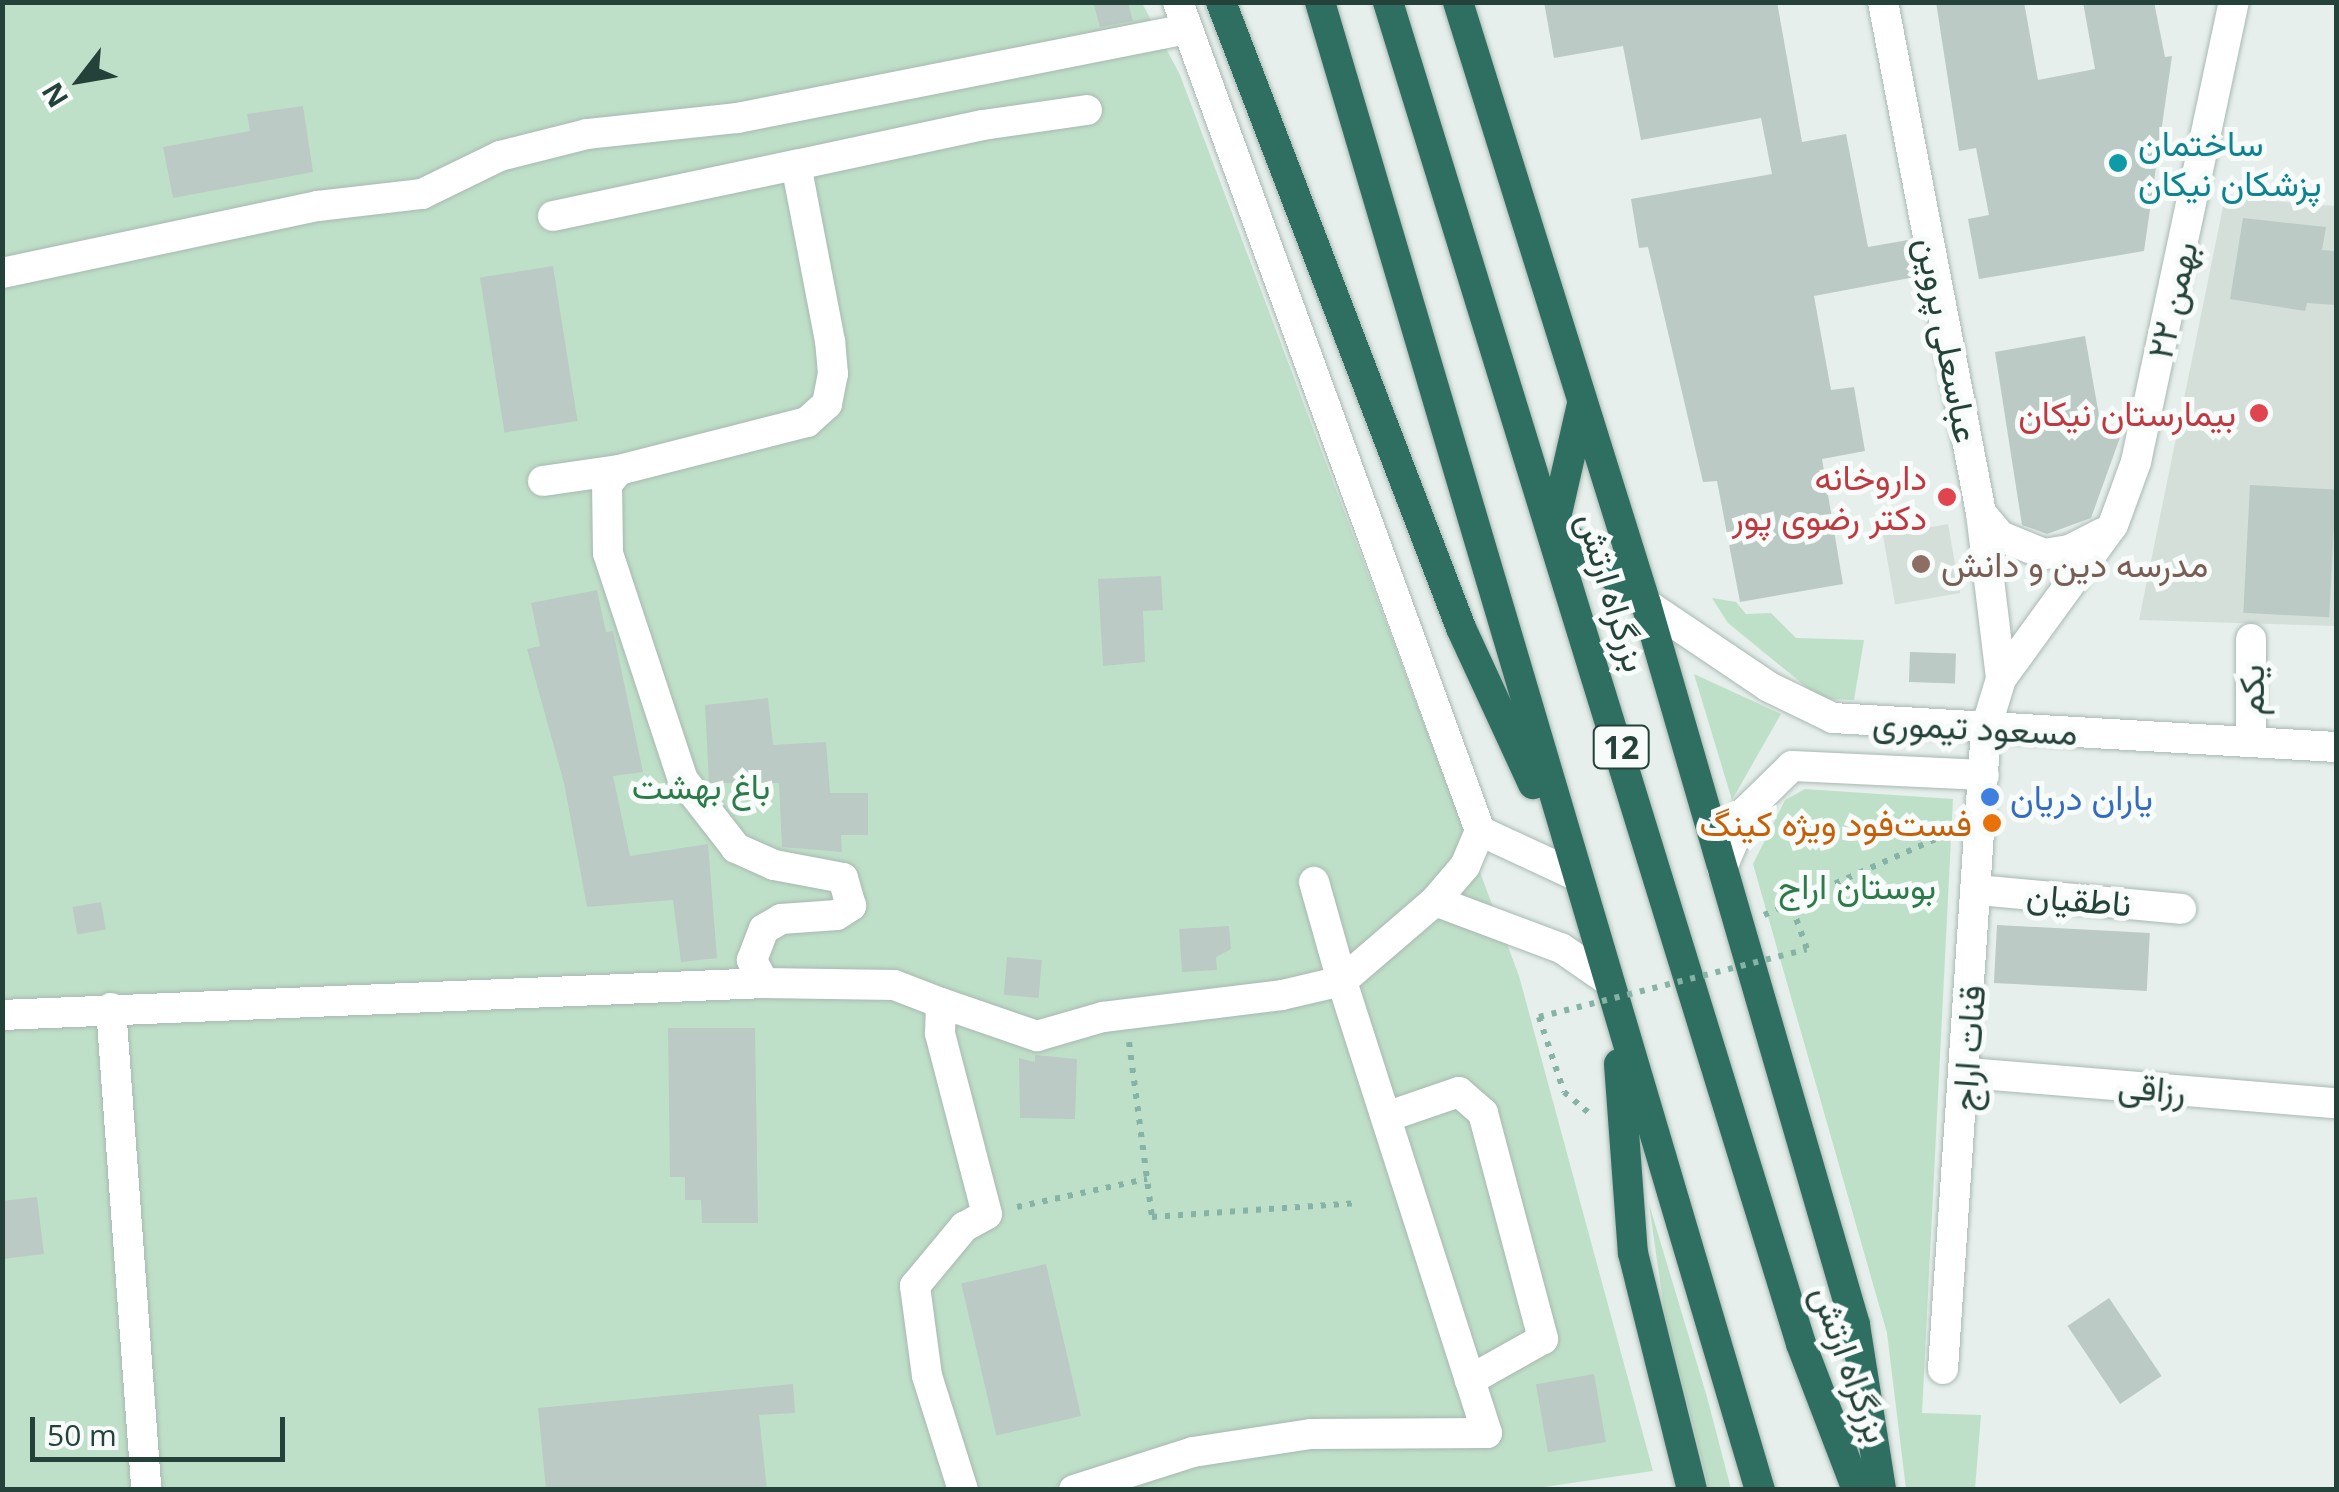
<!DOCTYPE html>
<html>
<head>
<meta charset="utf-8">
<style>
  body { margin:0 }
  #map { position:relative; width:2339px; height:1492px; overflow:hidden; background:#e6efeb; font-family:"Open Sans",Vazirmatn,sans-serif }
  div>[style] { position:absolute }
  .built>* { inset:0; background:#d4dfda; transform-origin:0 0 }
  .green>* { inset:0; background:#bfe0c8 }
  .building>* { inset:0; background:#bbcac4; transform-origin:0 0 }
  .path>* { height:6px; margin-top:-3px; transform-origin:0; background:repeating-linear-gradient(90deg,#86b3a5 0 5px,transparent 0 13px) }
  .roads { filter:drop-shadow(0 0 2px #a8b8b2) drop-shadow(0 0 2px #a8b8b2) }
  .minor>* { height:30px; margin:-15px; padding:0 15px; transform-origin:15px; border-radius:15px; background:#fff }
  .highway>* { height:30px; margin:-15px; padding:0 15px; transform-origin:15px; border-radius:15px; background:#2f6f62 }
  .path-bridge>* { height:6px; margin-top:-3px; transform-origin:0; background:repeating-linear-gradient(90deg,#86b3a5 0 5px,transparent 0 13px) }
  .dots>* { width:28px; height:28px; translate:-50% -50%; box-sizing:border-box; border:5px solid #f7fbf9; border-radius:50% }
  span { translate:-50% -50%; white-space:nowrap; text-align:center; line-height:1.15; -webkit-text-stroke:10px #f7fbf9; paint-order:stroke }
  .shield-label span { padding:2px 8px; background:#f7fbf9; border:2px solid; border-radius:8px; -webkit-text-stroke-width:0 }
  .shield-label { font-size:32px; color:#24423a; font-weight:700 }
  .culture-label { font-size:35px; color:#0d838f }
  .left { translate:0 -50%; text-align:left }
  .street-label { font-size:35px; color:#24423a }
  .health-label { font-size:35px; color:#be3a42 }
  .right { translate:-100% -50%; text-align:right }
  .education-label { font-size:35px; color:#785e54 }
  .park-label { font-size:35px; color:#2d7a4b }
  .shop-label { font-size:35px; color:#366cbe }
  .food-label { font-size:35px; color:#c56008 }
  .frame { position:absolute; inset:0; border:5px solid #24423a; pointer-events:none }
  .north { position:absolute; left:30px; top:30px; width:100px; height:100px; -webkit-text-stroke:8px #f7fbf9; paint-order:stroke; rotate:239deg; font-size:28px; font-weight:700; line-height:40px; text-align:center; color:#24423a }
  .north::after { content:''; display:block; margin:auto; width:35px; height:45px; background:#24423a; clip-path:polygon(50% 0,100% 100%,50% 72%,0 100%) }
  .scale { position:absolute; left:30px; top:1417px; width:255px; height:45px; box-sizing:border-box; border:5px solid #24423a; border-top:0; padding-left:12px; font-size:30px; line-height:35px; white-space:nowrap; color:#24423a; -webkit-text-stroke:8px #f7fbf9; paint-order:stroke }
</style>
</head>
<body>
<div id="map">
  <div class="built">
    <div style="clip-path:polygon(2225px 197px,2336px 206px,2336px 626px,2139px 620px)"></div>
    <div style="left:1948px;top:524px;width:70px;height:66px;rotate:80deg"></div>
  </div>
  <div class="green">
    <div style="clip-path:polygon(3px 3px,1142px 3px,1180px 75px,1519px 976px,1653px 1471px,1524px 1490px,3px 1490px)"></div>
    <div style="clip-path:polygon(1712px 598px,1736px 602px,1746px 614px,1771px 613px,1796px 638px,1864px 640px,1854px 700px,1821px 699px,1728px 623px)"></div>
    <div style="clip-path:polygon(1694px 674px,1781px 714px,1732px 800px)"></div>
    <div style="clip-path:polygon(1805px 789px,1953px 799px,1922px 1413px,1981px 1415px,1975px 1489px,1906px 1489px,1887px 1333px,1753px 864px,1785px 800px)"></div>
    <div style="clip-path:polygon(1649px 1204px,1707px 1397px,1731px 1489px,1709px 1489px,1665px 1316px)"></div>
  </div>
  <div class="building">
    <div style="clip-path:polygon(1093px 2px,1128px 2px,1133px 21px,1100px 27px)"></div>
    <div style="clip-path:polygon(1544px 2px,1777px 2px,1802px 142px,1846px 134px,1868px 247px,1908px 240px,1915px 277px,1814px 296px,1831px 390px,1854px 387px,1865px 451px,1822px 459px,1843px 584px,1740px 602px,1717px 481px,1703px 482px,1648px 247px,1639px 248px,1631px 199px,1772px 174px,1761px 118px,1641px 140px,1623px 46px,1554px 58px)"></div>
    <div style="clip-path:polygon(1936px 2px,2024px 2px,2038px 80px,2095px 69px,2083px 2px,2154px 2px,2165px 57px,2172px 56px,2144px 251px,1979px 279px,1968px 219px,1989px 215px,1976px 148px,1959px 151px)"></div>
    <div style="clip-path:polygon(303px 106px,313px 172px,173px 198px,163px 147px,250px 131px,247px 114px)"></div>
    <div style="clip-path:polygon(2243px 218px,2326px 227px,2322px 250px,2336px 251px,2336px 305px,2307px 303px,2305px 311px,2230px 299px)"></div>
    <div style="left:553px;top:266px;width:157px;height:74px;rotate:81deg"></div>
    <div style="clip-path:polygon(2085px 336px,2100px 421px,2122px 432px,2091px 518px,2047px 534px,2022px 525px,1995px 352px)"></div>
    <div style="left:2250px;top:485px;width:86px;height:128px;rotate:3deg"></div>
    <div style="clip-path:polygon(1161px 576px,1163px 610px,1143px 611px,1145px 662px,1103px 666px,1098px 579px)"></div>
    <div style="clip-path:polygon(597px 590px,606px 632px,613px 631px,643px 772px,613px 776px,630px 856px,708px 844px,717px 958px,681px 962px,673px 900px,587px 907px,564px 783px,527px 649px,540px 646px,531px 603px)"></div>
    <div style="left:1910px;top:652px;width:46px;height:30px;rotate:2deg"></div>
    <div style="clip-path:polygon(768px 698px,773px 745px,826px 742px,830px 793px,868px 793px,868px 835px,841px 835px,842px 852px,782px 847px,779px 783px,709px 783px,705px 705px)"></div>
    <div style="left:101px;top:902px;width:28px;height:29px;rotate:80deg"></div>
    <div style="left:1997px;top:925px;width:153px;height:58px;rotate:3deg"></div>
    <div style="clip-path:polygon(1229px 926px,1231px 949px,1216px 957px,1217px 970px,1182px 972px,1179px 929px)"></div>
    <div style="left:1007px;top:957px;width:35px;height:38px;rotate:5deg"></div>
    <div style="clip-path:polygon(668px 1028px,755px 1028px,758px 1223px,702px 1223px,701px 1200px,685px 1200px,685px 1177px,670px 1177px)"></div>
    <div style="clip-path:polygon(1035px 1055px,1077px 1059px,1075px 1119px,1020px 1118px,1019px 1058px,1035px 1062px)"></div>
    <div style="clip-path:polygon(37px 1197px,44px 1254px,2px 1259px,2px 1201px)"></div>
    <div style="left:1046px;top:1264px;width:156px;height:87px;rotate:77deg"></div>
    <div style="left:2109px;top:1298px;width:94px;height:50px;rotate:56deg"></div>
    <div style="left:1594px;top:1374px;width:69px;height:59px;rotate:80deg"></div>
    <div style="clip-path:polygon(793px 1384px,795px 1413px,759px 1415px,767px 1490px,546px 1490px,538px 1408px)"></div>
  </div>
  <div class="path">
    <div style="left:1792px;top:907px;width:45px;rotate:70.3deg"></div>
    <div style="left:1764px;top:915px;width:202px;rotate:-23.9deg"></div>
    <div style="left:1539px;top:1017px;width:79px;rotate:71.6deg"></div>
    <div style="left:1564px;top:1092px;width:34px;rotate:40deg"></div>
    <div style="left:1129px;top:1042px;width:177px;rotate:82.5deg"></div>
    <div style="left:1152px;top:1217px;width:207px;rotate:-3.9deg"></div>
    <div style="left:1017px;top:1207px;width:133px;rotate:-12.2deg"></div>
  </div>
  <div class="roads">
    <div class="minor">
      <div style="left:1178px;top:2px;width:882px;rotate:69.98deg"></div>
      <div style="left:1480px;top:831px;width:105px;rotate:24.9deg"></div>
      <div style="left:1883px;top:2px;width:520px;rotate:79.14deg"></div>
      <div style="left:1981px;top:513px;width:167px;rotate:83.1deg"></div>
      <div style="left:553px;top:216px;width:248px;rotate:-11.9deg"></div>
      <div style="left:2px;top:273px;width:323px;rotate:-12deg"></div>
      <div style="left:318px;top:206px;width:105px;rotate:-6.6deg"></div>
      <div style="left:422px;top:194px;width:87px;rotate:-26deg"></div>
      <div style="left:500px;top:156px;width:90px;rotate:-14.2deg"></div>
      <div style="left:587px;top:134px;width:151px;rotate:-6.1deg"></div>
      <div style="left:737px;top:118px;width:459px;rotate:-11.2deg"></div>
      <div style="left:543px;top:481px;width:77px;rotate:-8.2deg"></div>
      <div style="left:1981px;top:513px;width:30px;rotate:50deg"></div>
      <div style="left:2000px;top:536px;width:48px;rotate:22.2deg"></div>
      <div style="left:2044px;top:554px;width:25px;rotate:-9deg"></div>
      <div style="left:2069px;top:550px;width:38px;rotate:-27deg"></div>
      <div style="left:1646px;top:604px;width:148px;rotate:34deg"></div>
      <div style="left:1769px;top:687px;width:71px;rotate:25.8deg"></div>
      <div style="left:1833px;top:718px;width:504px;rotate:3.3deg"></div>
      <div style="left:2251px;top:639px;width:103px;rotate:90deg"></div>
      <div style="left:1722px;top:868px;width:62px;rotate:-67.2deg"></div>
      <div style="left:1746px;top:811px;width:64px;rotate:-44.4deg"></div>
      <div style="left:1792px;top:766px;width:192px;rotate:2.7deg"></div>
      <div style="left:1978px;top:890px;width:204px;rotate:5.3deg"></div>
      <div style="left:1435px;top:901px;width:134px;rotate:20.5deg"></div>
      <div style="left:1561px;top:948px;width:55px;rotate:34.6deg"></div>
      <div style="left:941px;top:1003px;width:102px;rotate:19deg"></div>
      <div style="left:1037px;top:1036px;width:69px;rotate:-16.1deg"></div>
      <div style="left:1103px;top:1017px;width:180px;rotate:-7deg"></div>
      <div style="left:1282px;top:995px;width:62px;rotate:-13.1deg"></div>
      <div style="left:1342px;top:981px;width:103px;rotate:-105.8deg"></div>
      <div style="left:111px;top:1008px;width:483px;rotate:85.8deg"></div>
      <div style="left:2px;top:1015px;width:763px;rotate:-2.4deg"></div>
      <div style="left:1968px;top:1073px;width:369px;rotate:4.7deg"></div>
      <div style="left:1386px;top:1117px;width:77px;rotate:-18.9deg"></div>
      <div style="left:1459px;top:1092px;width:32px;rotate:41deg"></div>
      <div style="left:1483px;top:1113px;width:234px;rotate:75.1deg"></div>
      <div style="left:1543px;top:1339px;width:84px;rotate:150.7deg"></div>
      <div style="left:1943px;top:1369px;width:642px;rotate:-86.16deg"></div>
      <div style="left:1986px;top:728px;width:51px;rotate:-73deg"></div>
      <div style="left:2001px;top:679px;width:190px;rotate:-54deg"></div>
      <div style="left:2113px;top:525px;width:67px;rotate:-69.9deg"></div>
      <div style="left:2136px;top:462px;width:470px;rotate:-78deg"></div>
      <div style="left:963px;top:1490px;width:120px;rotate:-107.5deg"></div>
      <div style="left:927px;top:1376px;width:91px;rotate:-97.6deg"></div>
      <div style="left:915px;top:1286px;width:77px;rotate:-50.3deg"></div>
      <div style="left:964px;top:1227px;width:26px;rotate:-29deg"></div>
      <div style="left:987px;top:1214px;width:187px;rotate:-104.6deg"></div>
      <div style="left:940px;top:1033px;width:30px;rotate:-88deg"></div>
      <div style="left:941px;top:1003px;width:50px;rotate:-159deg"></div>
      <div style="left:894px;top:985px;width:130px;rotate:-179.1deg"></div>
      <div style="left:764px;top:983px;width:26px;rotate:-118deg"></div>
      <div style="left:752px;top:960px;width:33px;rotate:-69deg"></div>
      <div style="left:764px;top:929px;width:20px;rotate:-30deg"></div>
      <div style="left:781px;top:919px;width:56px;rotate:-4.1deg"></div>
      <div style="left:837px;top:915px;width:17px;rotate:-33deg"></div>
      <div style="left:851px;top:906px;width:29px;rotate:-106deg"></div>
      <div style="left:843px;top:878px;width:70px;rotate:-169.3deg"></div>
      <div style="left:774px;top:865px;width:42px;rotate:-155.9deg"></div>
      <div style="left:736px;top:848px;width:86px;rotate:-127.9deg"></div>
      <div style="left:683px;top:780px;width:239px;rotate:-108.3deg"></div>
      <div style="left:608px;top:553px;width:69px;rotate:-90.8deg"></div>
      <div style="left:607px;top:484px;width:18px;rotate:-49deg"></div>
      <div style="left:619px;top:470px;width:194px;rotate:-14.3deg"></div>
      <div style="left:807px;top:422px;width:27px;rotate:-42deg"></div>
      <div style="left:827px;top:404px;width:31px;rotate:-79deg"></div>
      <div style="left:833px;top:374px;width:33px;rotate:-95deg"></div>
      <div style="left:830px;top:341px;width:179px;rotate:-100.9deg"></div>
      <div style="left:796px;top:165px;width:191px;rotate:-12.1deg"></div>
      <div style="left:983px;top:125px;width:105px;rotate:-8.2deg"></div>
      <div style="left:1074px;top:1490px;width:125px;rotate:-17.7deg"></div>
      <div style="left:1193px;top:1452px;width:119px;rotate:-8.7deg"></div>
      <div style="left:1311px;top:1434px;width:176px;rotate:-0.3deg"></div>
      <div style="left:1487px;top:1433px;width:475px;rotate:-107.8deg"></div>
      <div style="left:1342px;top:981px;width:123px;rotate:-40.7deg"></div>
      <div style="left:1435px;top:901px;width:46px;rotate:-49.4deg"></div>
      <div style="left:1465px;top:866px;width:38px;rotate:-67deg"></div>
    </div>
    <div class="highway">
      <div style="left:1221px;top:2px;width:670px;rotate:69.02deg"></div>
      <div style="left:1461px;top:628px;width:172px;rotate:65.2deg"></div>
      <div style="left:1320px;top:2px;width:1552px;rotate:73.53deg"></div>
      <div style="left:1388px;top:2px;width:1404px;rotate:72.89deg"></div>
      <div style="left:1801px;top:1344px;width:156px;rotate:69deg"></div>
      <div style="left:1458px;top:2px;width:631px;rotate:72.66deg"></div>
      <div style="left:1646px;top:604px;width:751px;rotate:73.83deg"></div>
      <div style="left:1855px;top:1325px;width:167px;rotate:81deg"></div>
      <div style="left:1582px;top:404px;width:125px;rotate:102.9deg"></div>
      <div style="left:1554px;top:526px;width:119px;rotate:40.2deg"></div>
      <div style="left:1619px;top:1064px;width:190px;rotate:85.8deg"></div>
      <div style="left:1633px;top:1253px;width:244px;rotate:76deg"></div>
    </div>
  </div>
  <div class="path-bridge">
    <div style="left:1539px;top:1017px;width:276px;rotate:-14.2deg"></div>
  </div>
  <div class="dots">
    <div style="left:2118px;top:163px;background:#0f9aa8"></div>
    <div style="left:2259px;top:413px;background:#e0444e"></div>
    <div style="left:1947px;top:497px;background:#e0444e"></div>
    <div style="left:1921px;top:564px;background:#8d6e63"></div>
    <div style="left:1990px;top:797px;background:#3f7fe0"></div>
    <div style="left:1992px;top:823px;background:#e8710a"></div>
  </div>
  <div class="shield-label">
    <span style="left:1621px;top:747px">12</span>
  </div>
  <div class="culture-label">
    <span class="left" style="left:2138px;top:163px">ساختمان<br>پزشکان نیکان</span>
  </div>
  <div class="street-label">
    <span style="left:2172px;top:300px;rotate:-77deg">۲۲ بهمن</span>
    <span style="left:1948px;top:340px;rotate:79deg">عباسعلی پروین</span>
    <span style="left:1613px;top:592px;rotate:73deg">بزرگراه ارتش</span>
    <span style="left:2251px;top:690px;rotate:-90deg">یکم</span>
    <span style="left:1975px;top:727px;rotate:3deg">مسعود تیموری</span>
    <span style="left:2079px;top:899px;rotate:5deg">ناطقیان</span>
    <span style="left:1968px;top:1048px;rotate:-86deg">قنات اراج</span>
    <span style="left:2152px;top:1088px;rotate:5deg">رزاقی</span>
    <span style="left:1851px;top:1364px;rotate:70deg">بزرگراه ارتش</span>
  </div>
  <div class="health-label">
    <span class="right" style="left:2236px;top:413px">بیمارستان نیکان</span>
    <span class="right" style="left:1927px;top:497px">داروخانه<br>دکتر رضوی پور</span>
  </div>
  <div class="education-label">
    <span class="left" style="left:1941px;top:564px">مدرسه دین و دانش</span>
  </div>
  <div class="park-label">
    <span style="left:701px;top:786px">باغ بهشت</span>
    <span style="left:1857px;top:886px">بوستان اراج</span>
  </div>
  <div class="shop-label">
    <span class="left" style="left:2010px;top:797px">یاران دریان</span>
  </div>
  <div class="food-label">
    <span class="right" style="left:1972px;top:823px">فست‌فود ویژه کینگ</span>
  </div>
  <div class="frame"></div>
  <div class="north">N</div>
  <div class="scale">50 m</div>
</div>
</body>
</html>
